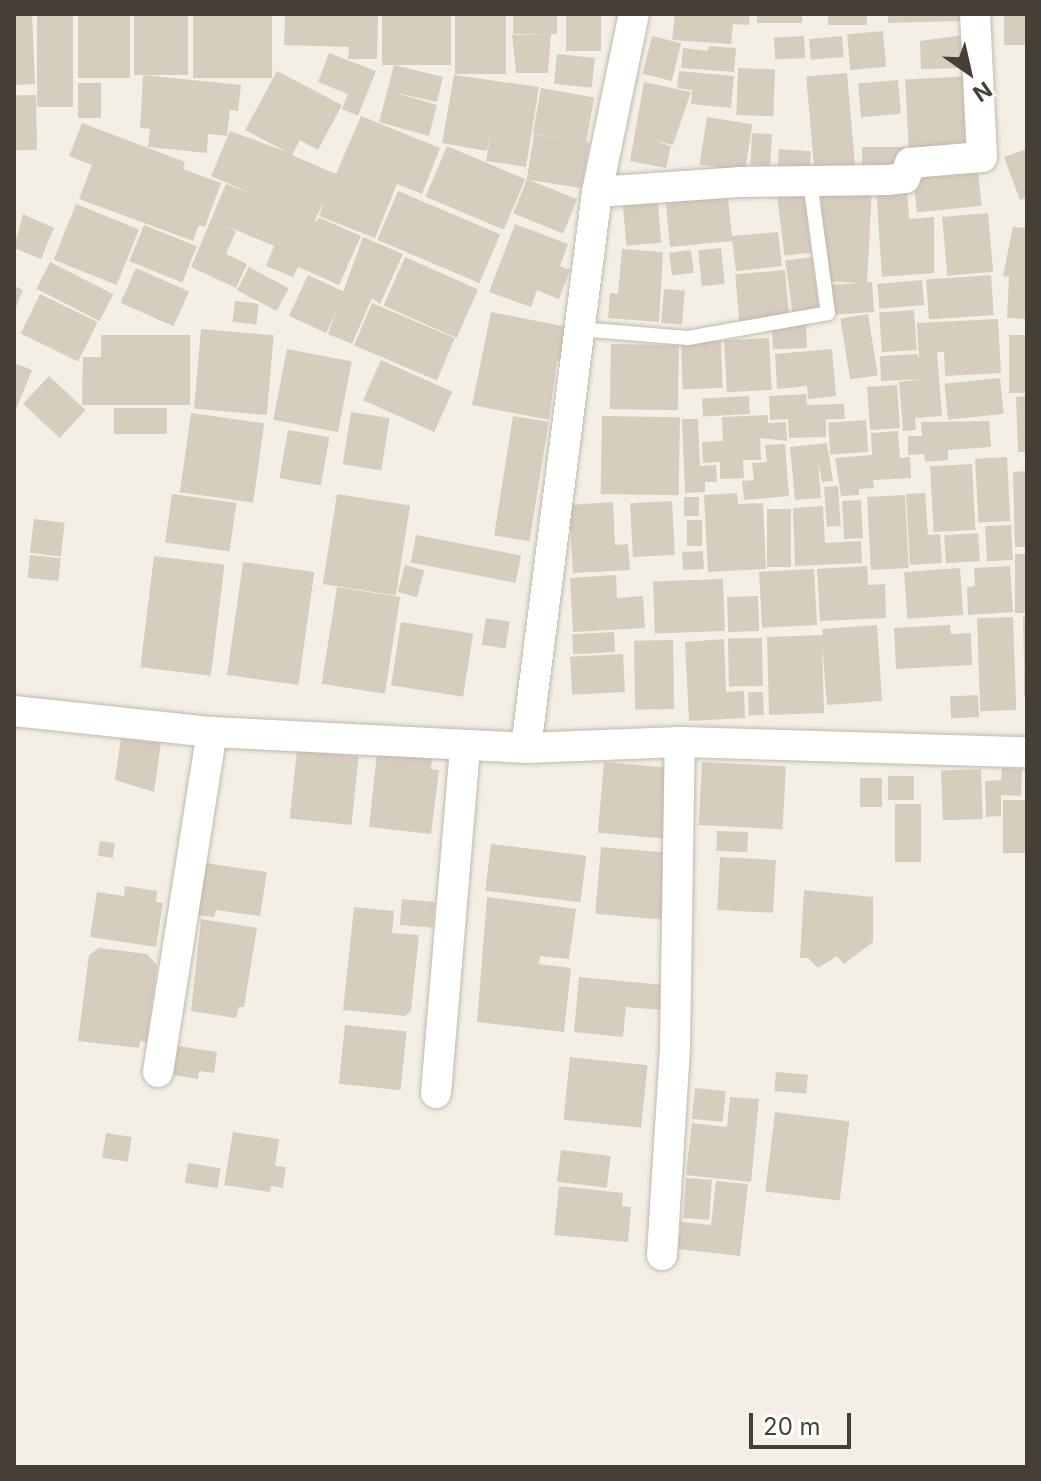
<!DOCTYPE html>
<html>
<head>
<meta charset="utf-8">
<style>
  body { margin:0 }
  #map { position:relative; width:1041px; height:1481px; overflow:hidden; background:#f3efe6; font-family:Inter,sans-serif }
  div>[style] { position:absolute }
  .building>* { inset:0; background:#d7cdbf; transform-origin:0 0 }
  .roads { filter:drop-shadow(0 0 2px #c1b9ac) drop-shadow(0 0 2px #c1b9ac) }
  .service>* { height:14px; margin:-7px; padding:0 7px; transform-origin:7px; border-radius:7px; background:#fff }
  .minor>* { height:30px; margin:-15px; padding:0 15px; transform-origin:15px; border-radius:15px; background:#fff }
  span { translate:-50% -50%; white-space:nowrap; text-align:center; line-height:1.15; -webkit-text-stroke:6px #fff; paint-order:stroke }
  .frame { position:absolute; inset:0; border:16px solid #453f35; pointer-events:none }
  .north { position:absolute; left:929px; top:32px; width:80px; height:80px; -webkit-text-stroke:6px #fff; paint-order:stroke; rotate:146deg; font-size:22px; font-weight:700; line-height:32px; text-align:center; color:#453f35 }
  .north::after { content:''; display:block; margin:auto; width:28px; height:36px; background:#453f35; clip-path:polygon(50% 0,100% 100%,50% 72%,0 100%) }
  .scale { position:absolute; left:749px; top:1413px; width:102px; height:36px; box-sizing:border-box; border:4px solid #453f35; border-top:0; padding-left:10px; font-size:24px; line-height:28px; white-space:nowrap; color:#453f35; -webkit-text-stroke:6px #fff; paint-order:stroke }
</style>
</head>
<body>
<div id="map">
  <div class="building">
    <div style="clip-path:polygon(14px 14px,32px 14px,35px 84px,14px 85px)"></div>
    <div style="left:37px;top:14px;width:36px;height:93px"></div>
    <div style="left:78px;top:14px;width:52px;height:64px"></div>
    <div style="left:134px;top:14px;width:54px;height:61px"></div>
    <div style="left:193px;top:14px;width:79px;height:64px"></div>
    <div style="clip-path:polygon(285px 14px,378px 14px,377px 59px,348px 59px,349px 47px,284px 45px)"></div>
    <div style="left:382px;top:14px;width:69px;height:51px"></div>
    <div style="left:455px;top:14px;width:51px;height:60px"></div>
    <div style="left:513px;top:14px;width:44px;height:20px"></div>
    <div style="left:566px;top:14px;width:35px;height:37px"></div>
    <div style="clip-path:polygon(675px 14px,750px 14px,749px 25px,733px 24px,731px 44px,672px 40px)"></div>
    <div style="left:757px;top:14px;width:45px;height:9px"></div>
    <div style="left:828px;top:14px;width:39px;height:11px"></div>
    <div style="clip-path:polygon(888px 14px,961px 14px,961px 21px,888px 23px)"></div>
    <div style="left:1004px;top:14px;width:23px;height:31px"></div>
    <div style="left:883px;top:31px;width:36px;height:36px;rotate:85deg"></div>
    <div style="clip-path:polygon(551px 34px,548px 73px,516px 73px,512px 35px)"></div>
    <div style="clip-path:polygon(971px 34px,972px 68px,921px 69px,920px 41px)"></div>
    <div style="left:652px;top:36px;width:30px;height:39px;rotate:14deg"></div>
    <div style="left:804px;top:36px;width:22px;height:30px;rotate:87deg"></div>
    <div style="left:842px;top:36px;width:21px;height:33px;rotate:85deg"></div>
    <div style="clip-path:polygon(709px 46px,736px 48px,734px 72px,681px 68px,683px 48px,708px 51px)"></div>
    <div style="clip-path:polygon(329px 53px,376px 71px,358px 116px,342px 109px,348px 94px,318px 82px)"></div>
    <div style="left:557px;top:54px;width:38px;height:30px;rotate:6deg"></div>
    <div style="clip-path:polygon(394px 65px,443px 77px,437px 102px,392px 92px,437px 105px,429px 136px,379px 122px)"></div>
    <div style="left:738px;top:68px;width:37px;height:47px;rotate:2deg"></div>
    <div style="clip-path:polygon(277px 71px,342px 105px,318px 150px,300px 140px,292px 155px,336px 174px,361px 116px,440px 148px,422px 194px,397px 184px,375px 238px,319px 216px,324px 201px,314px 222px,320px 218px,361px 236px,339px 285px,298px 267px,293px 277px,266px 266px,274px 246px,229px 227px,236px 231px,226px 254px,247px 264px,236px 288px,191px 267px,226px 184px,259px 197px,211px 176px,230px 131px,287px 152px,245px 130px)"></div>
    <div style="clip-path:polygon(679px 71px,734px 76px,731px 108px,691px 104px,692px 90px,677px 88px)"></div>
    <div style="left:847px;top:73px;width:101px;height:41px;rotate:85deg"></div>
    <div style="clip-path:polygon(143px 75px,241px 85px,238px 111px,230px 110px,227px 136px,208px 134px,207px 153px,148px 147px,150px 129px,140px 128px)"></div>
    <div style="clip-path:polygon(454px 75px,539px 87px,526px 167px,486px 161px,492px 127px,487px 151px,442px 143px)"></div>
    <div style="left:970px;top:76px;width:73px;height:65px;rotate:87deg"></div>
    <div style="left:898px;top:80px;width:34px;height:40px;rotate:85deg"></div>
    <div style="clip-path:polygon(644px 82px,691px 92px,673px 145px,652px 140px,671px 146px,666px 168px,630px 161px)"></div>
    <div style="left:78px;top:83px;width:23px;height:35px"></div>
    <div style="left:541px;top:88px;width:54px;height:46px;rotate:10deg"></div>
    <div style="left:36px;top:95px;width:55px;height:22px;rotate:89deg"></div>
    <div style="left:707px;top:117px;width:46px;height:48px;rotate:9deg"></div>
    <div style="clip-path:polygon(82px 123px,185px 162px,183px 169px,221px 183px,205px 227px,199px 225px,193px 241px,79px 199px,92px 165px,69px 156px)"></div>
    <div style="left:752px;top:133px;width:20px;height:32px;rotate:3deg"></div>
    <div style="left:534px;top:134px;width:56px;height:46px;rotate:9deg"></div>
    <div style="left:447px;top:146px;width:85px;height:55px;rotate:23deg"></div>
    <div style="left:862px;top:147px;width:42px;height:22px"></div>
    <div style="left:779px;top:149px;width:32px;height:18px;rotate:4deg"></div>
    <div style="clip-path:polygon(1027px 149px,1027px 197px,1020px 200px,1004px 157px)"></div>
    <div style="left:977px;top:162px;width:44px;height:65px;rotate:84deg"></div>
    <div style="left:527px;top:179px;width:54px;height:37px;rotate:22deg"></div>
    <div style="left:803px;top:185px;width:68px;height:27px;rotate:83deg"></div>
    <div style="clip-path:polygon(907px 186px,909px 219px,934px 217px,934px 273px,882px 277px,876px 188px)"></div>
    <div style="left:822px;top:187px;width:50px;height:94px;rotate:3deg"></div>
    <div style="clip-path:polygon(727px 189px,732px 236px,778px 232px,782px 266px,736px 271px,732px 241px,670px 247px,665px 195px)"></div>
    <div style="left:398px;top:191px;width:111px;height:53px;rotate:23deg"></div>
    <div style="left:657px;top:194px;width:49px;height:35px;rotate:85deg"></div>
    <div style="left:76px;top:204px;width:68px;height:60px;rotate:22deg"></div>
    <div style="left:988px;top:213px;width:59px;height:46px;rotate:85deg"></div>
    <div style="clip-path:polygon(23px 214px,54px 228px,41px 259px,14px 248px)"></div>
    <div style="clip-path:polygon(515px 224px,568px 244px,560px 266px,570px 270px,559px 299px,537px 290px,531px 307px,489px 292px)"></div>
    <div style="left:144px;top:225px;width:57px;height:39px;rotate:22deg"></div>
    <div style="clip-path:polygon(1013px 227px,1027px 228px,1027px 319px,1007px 318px,1009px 277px,1003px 276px)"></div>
    <div style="clip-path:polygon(363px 237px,403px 254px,380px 304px,372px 298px,352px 344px,328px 334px)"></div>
    <div style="left:721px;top:248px;width:36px;height:23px;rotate:84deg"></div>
    <div style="clip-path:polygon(622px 249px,663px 252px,659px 322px,608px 318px,610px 293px,618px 294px)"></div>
    <div style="left:691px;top:250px;width:23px;height:22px;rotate:83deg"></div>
    <div style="left:405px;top:257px;width:80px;height:53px;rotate:24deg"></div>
    <div style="left:812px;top:257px;width:58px;height:27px;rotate:82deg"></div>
    <div style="left:50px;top:262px;width:71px;height:30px;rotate:27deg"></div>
    <div style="left:249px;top:267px;width:45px;height:26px;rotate:28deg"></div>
    <div style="left:136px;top:268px;width:58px;height:38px;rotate:24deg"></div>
    <div style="left:785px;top:270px;width:49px;height:50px;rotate:85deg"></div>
    <div style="left:308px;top:275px;width:41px;height:45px;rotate:25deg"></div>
    <div style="left:991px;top:275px;width:40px;height:65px;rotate:86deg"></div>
    <div style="left:922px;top:280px;width:25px;height:45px;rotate:85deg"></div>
    <div style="left:872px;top:282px;width:30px;height:42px;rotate:86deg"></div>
    <div style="clip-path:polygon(14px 286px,23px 290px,14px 312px)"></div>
    <div style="left:664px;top:289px;width:21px;height:34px;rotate:5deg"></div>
    <div style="left:40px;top:294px;width:64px;height:44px;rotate:26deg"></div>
    <div style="left:235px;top:301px;width:24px;height:21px;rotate:7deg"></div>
    <div style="left:372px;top:303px;width:90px;height:46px;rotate:23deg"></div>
    <div style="left:914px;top:310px;width:40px;height:35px;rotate:86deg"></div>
    <div style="clip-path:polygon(491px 312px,567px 327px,560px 361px,557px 360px,549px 420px,472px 405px)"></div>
    <div style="left:868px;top:314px;width:62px;height:28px;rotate:81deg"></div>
    <div style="clip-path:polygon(998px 319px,1001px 373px,945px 376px,944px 352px,937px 352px,942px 416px,915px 418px,916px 430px,903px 431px,899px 382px,923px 379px,881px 381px,880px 356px,917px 354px,919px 359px,917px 323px)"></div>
    <div style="left:806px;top:322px;width:26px;height:34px;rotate:88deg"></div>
    <div style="left:201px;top:329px;width:73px;height:80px;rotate:5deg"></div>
    <div style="clip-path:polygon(101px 335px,190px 335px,190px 405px,82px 405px,83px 357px,101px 357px)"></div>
    <div style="left:1009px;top:335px;width:18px;height:58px"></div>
    <div style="left:769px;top:338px;width:52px;height:45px;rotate:87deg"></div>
    <div style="left:721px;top:341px;width:47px;height:40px;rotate:88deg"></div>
    <div style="left:611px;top:344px;width:68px;height:65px;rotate:1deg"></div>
    <div style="left:287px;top:349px;width:66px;height:72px;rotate:11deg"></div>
    <div style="clip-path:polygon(832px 349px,836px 396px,808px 399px,807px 386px,777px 389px,775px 354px)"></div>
    <div style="left:381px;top:360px;width:78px;height:44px;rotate:24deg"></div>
    <div style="clip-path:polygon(14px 363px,32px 370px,14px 414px)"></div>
    <div style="left:49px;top:376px;width:50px;height:38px;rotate:43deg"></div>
    <div style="left:1000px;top:378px;width:36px;height:56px;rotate:84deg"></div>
    <div style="left:897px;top:385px;width:43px;height:30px;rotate:86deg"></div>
    <div style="clip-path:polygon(806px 394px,807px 405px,844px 404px,845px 419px,826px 419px,826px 437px,789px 438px,788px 419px,770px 420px,769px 396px)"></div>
    <div style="left:749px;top:396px;width:18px;height:47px;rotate:87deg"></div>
    <div style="clip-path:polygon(1027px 396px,1027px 452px,1018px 452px,1016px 397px)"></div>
    <div style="left:114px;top:408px;width:53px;height:26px"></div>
    <div style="left:351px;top:412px;width:39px;height:53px;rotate:9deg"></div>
    <div style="left:191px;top:413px;width:74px;height:80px;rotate:8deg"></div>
    <div style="clip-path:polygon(768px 415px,768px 423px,786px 422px,787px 441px,760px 438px,761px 460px,743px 460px,744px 478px,720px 479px,720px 462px,703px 463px,702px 442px,723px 441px,722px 417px)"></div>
    <div style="left:513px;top:416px;width:36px;height:121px;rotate:9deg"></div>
    <div style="left:602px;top:416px;width:78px;height:78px;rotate:1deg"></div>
    <div style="clip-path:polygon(682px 419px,698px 419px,700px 466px,716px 465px,717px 482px,705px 482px,705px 492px,685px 493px)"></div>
    <div style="left:866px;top:420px;width:32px;height:38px;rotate:86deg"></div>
    <div style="clip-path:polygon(989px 421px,991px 447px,948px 450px,948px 460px,925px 462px,924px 454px,908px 455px,908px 436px,922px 436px,921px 422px)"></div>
    <div style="left:288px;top:430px;width:42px;height:49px;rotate:10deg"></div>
    <div style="clip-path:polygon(898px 431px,900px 458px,910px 457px,911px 478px,873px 480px,874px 488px,859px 489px,859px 495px,841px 496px,835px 458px,872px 455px,871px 433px)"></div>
    <div style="clip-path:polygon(827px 443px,833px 481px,822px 482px,818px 460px,821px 498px,795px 500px,790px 447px)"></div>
    <div style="clip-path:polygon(785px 444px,789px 496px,744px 500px,742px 481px,754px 480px,752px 463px,767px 462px,765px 445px)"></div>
    <div style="left:1007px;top:457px;width:64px;height:32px;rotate:87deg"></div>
    <div style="left:972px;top:464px;width:66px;height:42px;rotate:87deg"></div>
    <div style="clip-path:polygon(1027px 471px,1027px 547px,1015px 547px,1013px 472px)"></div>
    <div style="left:838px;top:486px;width:40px;height:14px;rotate:86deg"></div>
    <div style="clip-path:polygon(737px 493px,738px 504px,763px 503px,766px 569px,708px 572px,704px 495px)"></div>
    <div style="clip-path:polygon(925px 493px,928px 535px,940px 534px,942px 563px,910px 565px,906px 494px)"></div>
    <div style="left:172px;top:494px;width:65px;height:49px;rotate:8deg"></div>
    <div style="left:337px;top:494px;width:74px;height:91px;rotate:9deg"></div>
    <div style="left:905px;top:495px;width:73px;height:38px;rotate:87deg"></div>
    <div style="left:684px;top:497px;width:15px;height:19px"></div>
    <div style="left:861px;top:500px;width:38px;height:19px;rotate:87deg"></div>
    <div style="left:672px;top:501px;width:54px;height:42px;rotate:87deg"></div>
    <div style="clip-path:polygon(613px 502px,615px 545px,628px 544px,630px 570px,573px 573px,569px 505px)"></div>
    <div style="clip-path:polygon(823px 506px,825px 543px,861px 541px,862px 563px,795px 566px,793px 508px)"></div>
    <div style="left:767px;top:509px;width:24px;height:58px"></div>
    <div style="left:34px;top:519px;width:31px;height:34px;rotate:7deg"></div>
    <div style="left:687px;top:520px;width:15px;height:26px"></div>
    <div style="left:1011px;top:525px;width:35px;height:26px;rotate:87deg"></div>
    <div style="left:978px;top:533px;width:28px;height:34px;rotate:86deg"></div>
    <div style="left:416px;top:535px;width:107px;height:28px;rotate:11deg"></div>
    <div style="left:703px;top:551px;width:18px;height:21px;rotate:87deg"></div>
    <div style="left:1027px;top:554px;width:59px;height:12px;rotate:90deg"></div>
    <div style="left:30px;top:555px;width:31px;height:23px;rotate:6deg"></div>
    <div style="left:154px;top:556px;width:71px;height:112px;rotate:7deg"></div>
    <div style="left:243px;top:562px;width:72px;height:114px;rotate:8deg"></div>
    <div style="left:405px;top:565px;width:20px;height:28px;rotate:15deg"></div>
    <div style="clip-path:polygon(867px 566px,868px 585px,885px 584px,886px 618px,820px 621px,817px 569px)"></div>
    <div style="clip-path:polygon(1010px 566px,1013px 612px,968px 615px,967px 587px,975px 586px,974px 568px)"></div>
    <div style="left:960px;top:568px;width:47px;height:56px;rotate:86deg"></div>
    <div style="left:814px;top:569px;width:56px;height:55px;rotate:87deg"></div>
    <div style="clip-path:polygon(616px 575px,617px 598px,643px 596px,645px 628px,573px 632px,570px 578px)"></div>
    <div style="left:723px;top:579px;width:52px;height:70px;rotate:88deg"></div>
    <div style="left:337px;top:587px;width:64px;height:98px;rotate:9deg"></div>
    <div style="left:758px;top:596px;width:35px;height:31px;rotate:88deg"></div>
    <div style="left:1013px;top:617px;width:93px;height:36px;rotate:88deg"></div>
    <div style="clip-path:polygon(1023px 617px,1027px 617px,1027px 666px,1024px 666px)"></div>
    <div style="left:486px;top:618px;width:24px;height:27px;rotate:9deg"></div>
    <div style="left:401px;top:622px;width:73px;height:64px;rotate:9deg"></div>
    <div style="clip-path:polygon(877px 625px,882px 701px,827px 705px,822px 644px,824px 713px,769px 715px,767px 637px,823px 635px,822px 629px)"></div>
    <div style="clip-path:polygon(950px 625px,951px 634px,971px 633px,972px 665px,896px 669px,894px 628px)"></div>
    <div style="left:614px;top:632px;width:20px;height:42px;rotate:87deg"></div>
    <div style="left:762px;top:638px;width:48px;height:34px;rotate:89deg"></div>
    <div style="clip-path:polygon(724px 639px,726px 692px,744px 691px,745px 718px,689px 721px,685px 642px)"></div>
    <div style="left:673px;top:640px;width:69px;height:39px;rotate:89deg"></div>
    <div style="left:623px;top:654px;width:38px;height:53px;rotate:87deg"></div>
    <div style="left:1024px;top:667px;width:3px;height:29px"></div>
    <div style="left:763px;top:692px;width:23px;height:15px;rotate:88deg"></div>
    <div style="left:978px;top:695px;width:22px;height:28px;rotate:87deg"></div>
    <div style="clip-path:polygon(121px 738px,161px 743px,154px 792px,115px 780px)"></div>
    <div style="left:297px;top:750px;width:62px;height:69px;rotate:6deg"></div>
    <div style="clip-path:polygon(377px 753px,432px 759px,431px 769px,439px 770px,431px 834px,369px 827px)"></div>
    <div style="left:604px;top:762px;width:68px;height:71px;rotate:5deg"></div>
    <div style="left:702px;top:762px;width:84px;height:63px;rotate:3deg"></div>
    <div style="clip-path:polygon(1002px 768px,1022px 769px,1021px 796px,1001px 795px,1001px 816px,986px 817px,985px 781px,1001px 780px)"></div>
    <div style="left:981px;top:769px;width:50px;height:40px;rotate:88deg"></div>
    <div style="left:888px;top:776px;width:26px;height:24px"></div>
    <div style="left:860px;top:778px;width:22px;height:29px"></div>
    <div style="left:1003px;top:800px;width:24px;height:53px"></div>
    <div style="left:895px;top:804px;width:26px;height:58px"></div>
    <div style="left:717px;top:831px;width:31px;height:20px;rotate:2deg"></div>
    <div style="left:100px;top:841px;width:15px;height:15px;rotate:8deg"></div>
    <div style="left:491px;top:844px;width:96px;height:47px;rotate:7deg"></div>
    <div style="left:601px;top:847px;width:70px;height:67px;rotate:5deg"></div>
    <div style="left:720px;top:857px;width:56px;height:53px;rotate:3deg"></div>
    <div style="clip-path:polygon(205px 863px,267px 872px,260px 916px,216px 910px,214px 917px,197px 915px)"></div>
    <div style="clip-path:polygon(125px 886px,157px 891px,156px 902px,163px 903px,156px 947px,90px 937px,97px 892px,124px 896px)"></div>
    <div style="clip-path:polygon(804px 890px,873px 897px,873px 942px,844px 964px,837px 956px,818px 968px,808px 958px,800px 958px)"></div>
    <div style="clip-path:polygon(487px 897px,576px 909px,569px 959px,540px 956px,539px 964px,571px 968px,564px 1032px,477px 1022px)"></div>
    <div style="left:402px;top:899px;width:33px;height:26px;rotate:5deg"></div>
    <div style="clip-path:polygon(354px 907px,394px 911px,392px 933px,419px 935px,411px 1011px,405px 1016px,343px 1010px)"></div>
    <div style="clip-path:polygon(201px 919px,257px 928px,244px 1007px,239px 1007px,236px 1018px,191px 1011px)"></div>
    <div style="clip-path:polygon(99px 948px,147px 954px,157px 965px,147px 1042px,140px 1041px,139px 1048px,78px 1041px,89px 955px)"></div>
    <div style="clip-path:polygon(579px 977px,664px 985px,662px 1010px,626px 1007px,623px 1037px,574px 1032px)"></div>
    <div style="left:345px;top:1025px;width:62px;height:59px;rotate:6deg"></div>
    <div style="clip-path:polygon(178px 1046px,217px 1052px,214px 1073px,199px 1071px,198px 1079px,173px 1075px)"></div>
    <div style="left:570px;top:1057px;width:78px;height:63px;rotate:6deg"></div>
    <div style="left:776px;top:1072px;width:32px;height:19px;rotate:5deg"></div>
    <div style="left:695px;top:1088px;width:31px;height:31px;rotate:6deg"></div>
    <div style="clip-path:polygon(730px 1097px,759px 1099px,751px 1182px,686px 1175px,692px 1123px,727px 1127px)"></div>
    <div style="left:775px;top:1112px;width:75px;height:80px;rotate:7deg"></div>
    <div style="clip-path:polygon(233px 1132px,279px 1139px,275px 1166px,286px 1167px,283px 1188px,271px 1186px,270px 1192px,224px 1185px)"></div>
    <div style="left:106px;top:1133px;width:26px;height:25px;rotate:9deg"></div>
    <div style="left:561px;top:1150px;width:50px;height:32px;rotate:7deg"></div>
    <div style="left:188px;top:1163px;width:33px;height:20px;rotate:9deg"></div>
    <div style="left:686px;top:1178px;width:26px;height:40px;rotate:4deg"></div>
    <div style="clip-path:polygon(716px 1181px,748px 1184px,740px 1256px,678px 1249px,681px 1222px,711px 1225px)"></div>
    <div style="clip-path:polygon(559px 1186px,623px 1193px,622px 1206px,631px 1207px,628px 1242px,554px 1235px)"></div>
  </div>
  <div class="roads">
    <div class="service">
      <div style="left:579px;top:329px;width:109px;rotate:4.7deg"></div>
      <div style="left:688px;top:338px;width:142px;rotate:-10.1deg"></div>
      <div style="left:828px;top:313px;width:133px;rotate:-97.8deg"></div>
    </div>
    <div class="minor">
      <div style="left:597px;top:192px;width:142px;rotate:-4deg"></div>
      <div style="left:739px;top:182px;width:148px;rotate:-0.8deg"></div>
      <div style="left:887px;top:180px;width:18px;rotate:-6deg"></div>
      <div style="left:905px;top:178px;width:16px;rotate:-72deg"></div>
      <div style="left:910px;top:163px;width:72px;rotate:-4.8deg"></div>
      <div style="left:982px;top:157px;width:143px;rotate:-92.8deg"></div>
      <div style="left:14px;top:711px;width:199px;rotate:6.1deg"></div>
      <div style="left:212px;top:732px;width:314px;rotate:2.9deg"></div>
      <div style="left:526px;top:748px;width:154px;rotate:-2.2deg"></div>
      <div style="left:680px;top:742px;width:347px;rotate:1.7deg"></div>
      <div style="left:526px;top:748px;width:561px;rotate:-82.72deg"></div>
      <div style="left:597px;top:192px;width:182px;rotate:-78.3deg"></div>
      <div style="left:158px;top:1072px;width:344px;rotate:-81deg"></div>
      <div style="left:436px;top:1093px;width:349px;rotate:-85.2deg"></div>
      <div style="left:662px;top:1255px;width:209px;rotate:-86.4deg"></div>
      <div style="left:675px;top:1046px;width:304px;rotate:-89.1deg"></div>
    </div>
  </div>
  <div class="frame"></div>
  <div class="north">N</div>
  <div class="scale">20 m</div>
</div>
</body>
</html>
